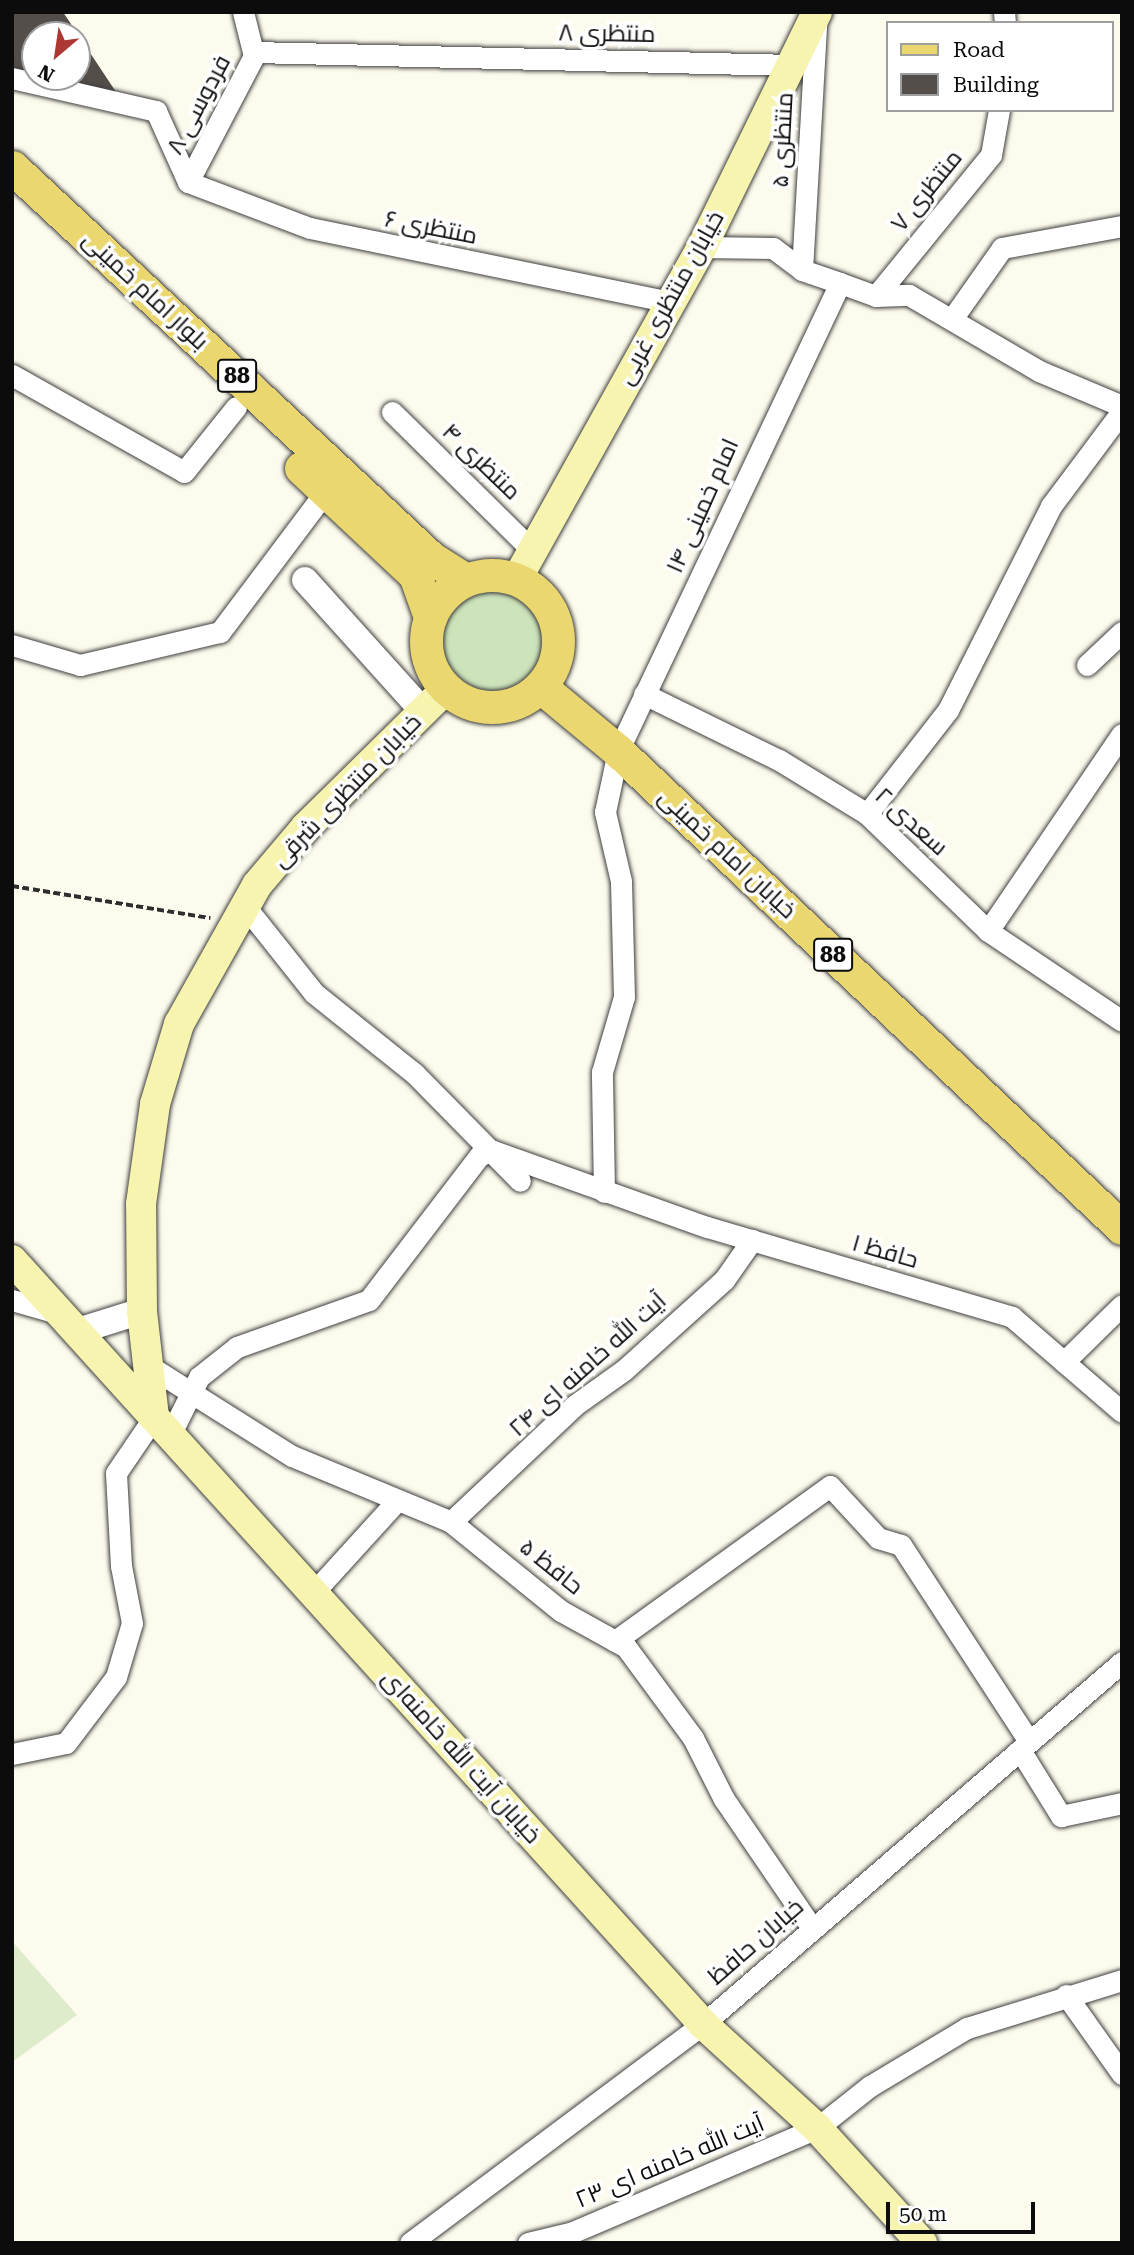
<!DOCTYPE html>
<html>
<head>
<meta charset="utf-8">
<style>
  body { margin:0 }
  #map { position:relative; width:1134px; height:2255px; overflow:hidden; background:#fdfbed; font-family:"Roboto Serif",Cairo,serif }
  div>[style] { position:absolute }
  .green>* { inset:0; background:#cde4bb }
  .round { border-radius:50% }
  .pitch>* { inset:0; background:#deeccb }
  .building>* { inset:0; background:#544e4a }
  .path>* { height:3.5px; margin-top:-1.75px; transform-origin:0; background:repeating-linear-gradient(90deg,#2e2e2e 0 7px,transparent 0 10.5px) }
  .roads { filter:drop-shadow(0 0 2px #3f3f3f) drop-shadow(0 0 2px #3f3f3f) }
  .minor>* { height:21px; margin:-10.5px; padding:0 10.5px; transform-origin:10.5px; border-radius:10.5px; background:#fff }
  .tertiary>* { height:26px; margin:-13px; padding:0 13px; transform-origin:13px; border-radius:13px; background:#fff }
  .secondary>* { height:30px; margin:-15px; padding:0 15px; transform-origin:15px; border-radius:15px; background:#f6f4af }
  .primary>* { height:33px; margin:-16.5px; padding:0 16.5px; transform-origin:16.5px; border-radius:16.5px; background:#ead770 }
  .primary>.ring { margin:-16.5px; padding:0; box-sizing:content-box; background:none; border:33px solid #ead770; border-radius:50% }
  span { translate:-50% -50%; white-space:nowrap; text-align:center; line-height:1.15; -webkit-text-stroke:7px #fff; paint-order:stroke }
  .shield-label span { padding:2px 5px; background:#fff; border:2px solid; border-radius:5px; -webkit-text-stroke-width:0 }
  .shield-label { font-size:23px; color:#0c0c0c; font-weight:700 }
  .street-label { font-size:24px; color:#0c0c0c }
  .frame { position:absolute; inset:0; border:14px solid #0c0c0c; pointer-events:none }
  .legend { position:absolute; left:886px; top:21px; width:228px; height:91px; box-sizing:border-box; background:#fff; border:2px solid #9e9e9e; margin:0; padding:9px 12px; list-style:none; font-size:21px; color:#0c0c0c }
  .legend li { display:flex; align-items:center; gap:14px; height:35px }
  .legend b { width:35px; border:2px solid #9e9e9e }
  .north { position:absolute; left:21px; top:21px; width:70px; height:70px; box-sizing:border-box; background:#fff; border:2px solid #9e9e9e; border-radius:50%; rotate:209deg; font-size:19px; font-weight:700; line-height:28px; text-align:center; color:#0c0c0c }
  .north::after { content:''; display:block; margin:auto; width:24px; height:32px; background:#ad3733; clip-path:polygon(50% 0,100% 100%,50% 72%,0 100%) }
  .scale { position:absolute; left:886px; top:2202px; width:149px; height:32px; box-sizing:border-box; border:4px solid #0c0c0c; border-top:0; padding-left:9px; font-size:21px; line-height:24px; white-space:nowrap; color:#0c0c0c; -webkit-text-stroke:5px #fff; paint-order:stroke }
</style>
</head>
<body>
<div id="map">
  <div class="green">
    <div class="round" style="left:438px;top:586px;width:110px;height:110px"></div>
  </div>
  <div class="pitch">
    <div style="clip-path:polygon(12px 1941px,77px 2015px,12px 2062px)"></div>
  </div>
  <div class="building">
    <div style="clip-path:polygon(12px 12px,63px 12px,118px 95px,37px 77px,77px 77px,77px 35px,35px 35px,35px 78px,12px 76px)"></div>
  </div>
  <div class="path">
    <div style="left:12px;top:886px;width:201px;rotate:9.2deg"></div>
  </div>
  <div class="roads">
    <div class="minor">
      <div style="left:1004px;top:12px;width:11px;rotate:85deg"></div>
      <div style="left:253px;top:52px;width:538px;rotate:1.38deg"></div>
      <div style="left:12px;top:78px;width:148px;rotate:12.9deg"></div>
      <div style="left:156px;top:111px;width:78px;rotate:65.7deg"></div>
      <div style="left:188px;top:182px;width:130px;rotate:20.7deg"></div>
      <div style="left:310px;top:228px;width:369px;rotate:11.6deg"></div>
      <div style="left:188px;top:182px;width:142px;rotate:-62.4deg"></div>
      <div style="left:254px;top:56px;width:45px;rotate:-104deg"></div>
      <div style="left:702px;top:247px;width:71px;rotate:0.8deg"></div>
      <div style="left:773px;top:248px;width:36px;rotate:37deg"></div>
      <div style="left:802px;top:270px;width:40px;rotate:18.9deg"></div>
      <div style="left:840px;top:283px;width:38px;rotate:20deg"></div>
      <div style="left:876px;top:296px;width:33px;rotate:-2deg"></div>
      <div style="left:909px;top:295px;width:151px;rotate:30.3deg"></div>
      <div style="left:1039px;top:371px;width:90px;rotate:22.9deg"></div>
      <div style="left:802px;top:270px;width:246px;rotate:-86.7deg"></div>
      <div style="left:876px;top:296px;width:182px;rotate:-50.8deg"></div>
      <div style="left:991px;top:155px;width:46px;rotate:-79.9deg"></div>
      <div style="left:952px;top:319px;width:87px;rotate:-54.8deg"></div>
      <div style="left:1002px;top:248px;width:122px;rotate:-10.4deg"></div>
      <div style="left:12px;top:375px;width:197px;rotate:29.4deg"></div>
      <div style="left:184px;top:472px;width:83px;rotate:-51.3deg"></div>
      <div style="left:392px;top:412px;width:197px;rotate:44.6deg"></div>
      <div style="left:12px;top:645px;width:71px;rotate:16.4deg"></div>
      <div style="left:80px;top:665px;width:144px;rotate:-13.3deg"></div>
      <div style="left:220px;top:632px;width:176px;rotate:-53.1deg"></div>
      <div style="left:1087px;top:665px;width:48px;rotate:-43.3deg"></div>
      <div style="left:644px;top:694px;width:150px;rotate:26.1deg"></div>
      <div style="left:779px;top:760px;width:103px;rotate:31.5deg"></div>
      <div style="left:867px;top:814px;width:168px;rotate:44deg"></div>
      <div style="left:988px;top:931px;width:161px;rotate:33.9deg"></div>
      <div style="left:867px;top:814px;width:132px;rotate:-52.1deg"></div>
      <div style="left:948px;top:710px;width:229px;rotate:-63.2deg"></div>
      <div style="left:1051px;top:506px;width:119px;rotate:-53.2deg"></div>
      <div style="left:244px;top:905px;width:112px;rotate:51.5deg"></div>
      <div style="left:314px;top:993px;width:128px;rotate:38.7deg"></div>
      <div style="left:414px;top:1073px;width:151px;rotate:45.5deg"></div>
      <div style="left:988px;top:931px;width:238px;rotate:-55.8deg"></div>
      <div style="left:604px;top:1192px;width:120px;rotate:-91deg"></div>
      <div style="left:602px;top:1072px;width:78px;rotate:-73.7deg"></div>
      <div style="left:624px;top:997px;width:116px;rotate:-91.5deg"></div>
      <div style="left:621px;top:881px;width:71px;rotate:-103.1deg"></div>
      <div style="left:605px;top:812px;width:62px;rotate:-78deg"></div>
      <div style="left:618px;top:751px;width:518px;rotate:-64.62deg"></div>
      <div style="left:12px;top:1300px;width:51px;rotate:15.9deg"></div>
      <div style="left:1064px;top:1362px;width:81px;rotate:-44.5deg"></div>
      <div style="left:149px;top:1366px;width:169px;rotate:32.2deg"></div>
      <div style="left:292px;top:1456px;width:172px;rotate:22.5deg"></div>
      <div style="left:451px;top:1522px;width:141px;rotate:39deg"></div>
      <div style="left:561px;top:1611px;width:74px;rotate:29deg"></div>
      <div style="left:626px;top:1647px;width:113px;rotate:53.6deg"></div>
      <div style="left:693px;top:1738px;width:68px;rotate:63.1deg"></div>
      <div style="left:724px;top:1799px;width:156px;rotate:55.7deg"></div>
      <div style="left:170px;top:1435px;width:65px;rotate:-63.4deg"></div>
      <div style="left:199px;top:1377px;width:48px;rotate:-38.3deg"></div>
      <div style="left:237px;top:1347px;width:140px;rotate:-19.6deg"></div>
      <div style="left:369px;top:1300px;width:183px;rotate:-52.6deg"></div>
      <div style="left:480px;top:1155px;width:14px;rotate:-17deg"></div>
      <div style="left:493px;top:1151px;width:227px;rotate:19.6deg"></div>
      <div style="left:707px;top:1227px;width:318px;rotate:16.4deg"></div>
      <div style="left:1012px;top:1317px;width:145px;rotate:40.8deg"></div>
      <div style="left:451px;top:1522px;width:170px;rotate:-43.3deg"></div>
      <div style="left:575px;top:1405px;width:60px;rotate:-35.5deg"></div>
      <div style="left:624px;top:1370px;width:135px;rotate:-42deg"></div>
      <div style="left:724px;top:1280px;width:49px;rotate:-55deg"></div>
      <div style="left:313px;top:1593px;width:122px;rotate:-47.7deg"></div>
      <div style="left:615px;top:1641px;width:265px;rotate:-35.8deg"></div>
      <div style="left:830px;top:1486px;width:71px;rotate:47.3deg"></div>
      <div style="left:878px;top:1538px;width:24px;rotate:17deg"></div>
      <div style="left:901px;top:1545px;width:234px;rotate:56.9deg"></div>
      <div style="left:1020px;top:1750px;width:78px;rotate:58.2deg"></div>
      <div style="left:1061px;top:1816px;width:62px;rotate:-12deg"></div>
      <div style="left:12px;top:1754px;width:55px;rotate:-11.5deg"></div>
      <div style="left:66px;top:1743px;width:83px;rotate:-52.9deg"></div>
      <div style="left:116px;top:1677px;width:56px;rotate:-73.5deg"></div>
      <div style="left:132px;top:1623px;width:58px;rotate:-100.9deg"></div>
      <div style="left:121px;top:1566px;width:93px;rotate:-93.1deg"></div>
      <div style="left:116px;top:1473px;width:68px;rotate:-55.8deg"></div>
      <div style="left:1066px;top:1995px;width:97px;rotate:54.7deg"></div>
      <div style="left:410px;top:2243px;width:366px;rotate:-36.8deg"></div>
      <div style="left:703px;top:2024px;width:554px;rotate:-40.83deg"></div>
      <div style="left:528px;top:2243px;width:46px;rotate:-13.7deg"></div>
      <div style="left:573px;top:2232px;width:265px;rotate:-23.1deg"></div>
      <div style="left:817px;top:2128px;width:68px;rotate:-38.4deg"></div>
      <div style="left:870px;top:2086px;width:113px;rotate:-30.9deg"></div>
      <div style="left:967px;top:2028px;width:162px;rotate:-17.2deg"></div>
    </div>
    <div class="tertiary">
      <div style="left:305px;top:580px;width:178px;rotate:48deg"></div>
      <div style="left:78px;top:1331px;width:67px;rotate:-17.4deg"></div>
    </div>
    <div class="secondary">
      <div style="left:517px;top:579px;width:380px;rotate:-60.9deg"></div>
      <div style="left:702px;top:247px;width:262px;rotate:-63.9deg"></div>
      <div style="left:12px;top:1260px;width:1030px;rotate:47.87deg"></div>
      <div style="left:703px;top:2024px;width:154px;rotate:42.4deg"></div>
      <div style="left:817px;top:2128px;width:156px;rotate:47.6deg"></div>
      <div style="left:154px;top:1417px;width:107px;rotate:-96.5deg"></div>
      <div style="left:142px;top:1311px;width:107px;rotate:-90.5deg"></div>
      <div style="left:141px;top:1204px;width:101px;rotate:-82deg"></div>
      <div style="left:155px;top:1104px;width:84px;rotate:-73.3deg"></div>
      <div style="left:179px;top:1024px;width:159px;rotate:-60.7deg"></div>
      <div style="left:257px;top:885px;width:76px;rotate:-49.8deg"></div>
      <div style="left:306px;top:827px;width:197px;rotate:-44.6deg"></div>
    </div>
    <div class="primary">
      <div style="left:12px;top:167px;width:573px;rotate:43.02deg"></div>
      <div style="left:431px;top:558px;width:41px;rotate:32.2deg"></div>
      <div style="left:301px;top:468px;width:156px;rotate:43.2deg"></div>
      <div style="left:415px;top:575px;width:45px;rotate:70.3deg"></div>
      <div class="ring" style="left:426px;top:575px;width:99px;height:99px"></div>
      <div style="left:541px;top:687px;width:100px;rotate:39.7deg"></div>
      <div style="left:618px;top:751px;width:694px;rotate:43.42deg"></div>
    </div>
  </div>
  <div class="shield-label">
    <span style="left:237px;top:376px">88</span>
    <span style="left:833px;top:955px">88</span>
  </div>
  <div class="street-label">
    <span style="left:607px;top:34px;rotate:1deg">منتظری ۸</span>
    <span style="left:199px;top:105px;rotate:-62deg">فردوسی ۸</span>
    <span style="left:783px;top:140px;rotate:-87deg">منتظری ۵</span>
    <span style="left:927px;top:191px;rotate:-51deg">منتظری ۷</span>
    <span style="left:431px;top:228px;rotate:11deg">منتظری ۶</span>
    <span style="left:145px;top:291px;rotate:43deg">بلوار امام خمینی</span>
    <span style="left:671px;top:298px;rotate:-61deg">خیابان منتظری غربی</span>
    <span style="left:481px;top:462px;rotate:44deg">منتظری ۴</span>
    <span style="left:703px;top:506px;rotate:-66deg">امام خمینی ۱۴</span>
    <span style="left:347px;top:791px;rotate:-46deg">خیابان منتظری شرقی</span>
    <span style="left:911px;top:822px;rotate:42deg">سعدی ۲</span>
    <span style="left:727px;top:854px;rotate:43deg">خیابان امام خمینی</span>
    <span style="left:885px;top:1252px;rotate:16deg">حافظ ۱</span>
    <span style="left:588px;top:1365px;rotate:-42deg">آیت الله خامنه ای ۲۴</span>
    <span style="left:551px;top:1567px;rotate:39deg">حافظ ۵</span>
    <span style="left:461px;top:1757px;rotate:48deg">خیابان آیت الله خامنه‌ای</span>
    <span style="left:756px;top:1942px;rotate:-41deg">خیابان حافظ</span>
    <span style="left:670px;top:2162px;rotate:-23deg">آیت الله خامنه ای ۲۳</span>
  </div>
  <div class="frame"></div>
  <ul class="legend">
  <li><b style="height:9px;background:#ead770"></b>Road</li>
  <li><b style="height:19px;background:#544e4a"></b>Building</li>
  </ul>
  <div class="north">N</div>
  <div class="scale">50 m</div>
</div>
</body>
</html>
